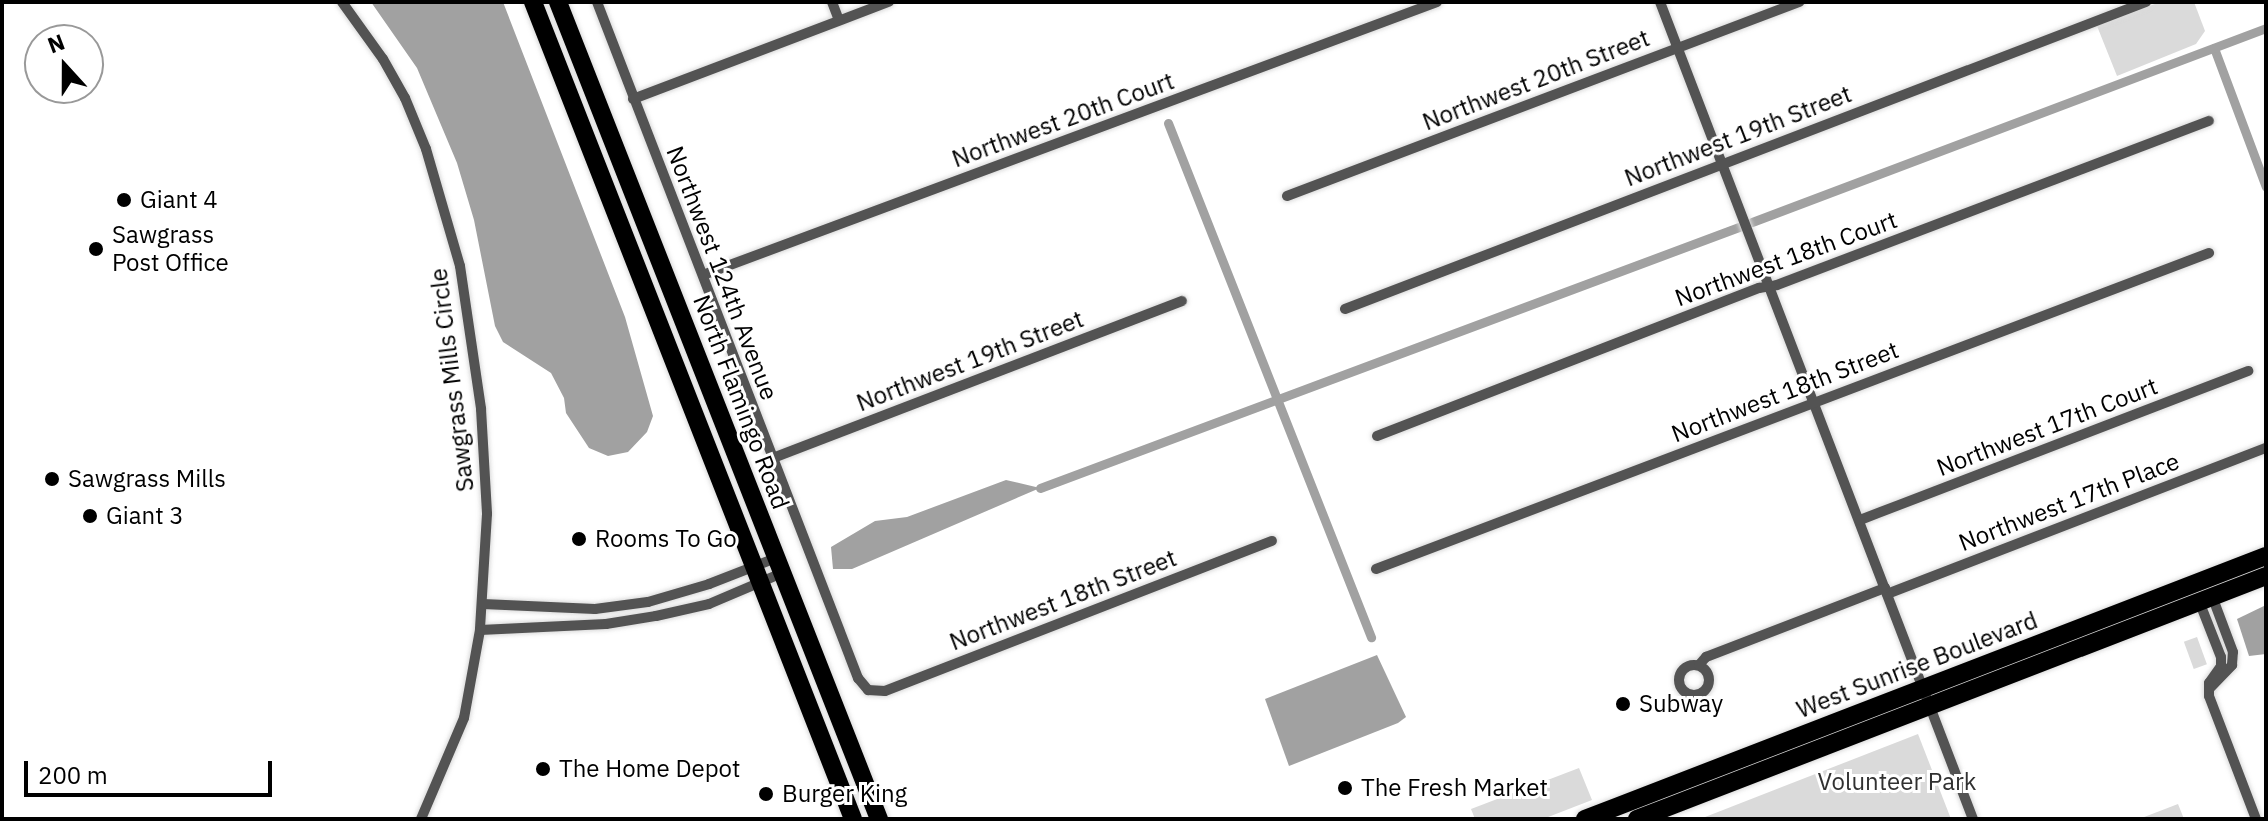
<!DOCTYPE html>
<html>
<head>
<meta charset="utf-8">
<style>
  body { margin:0 }
  #map { position:relative; width:2268px; height:821px; overflow:hidden; background:#fff; font-family:"IBM Plex Sans",sans-serif }
  div>[style] { position:absolute }
  .green>* { inset:0; background:#dadada; transform-origin:0 0 }
  .water>* { inset:0; background:#a1a1a1 }
  .canal>* { height:9px; margin:-4.5px; padding:0 4.5px; transform-origin:4.5px; border-radius:4.5px; background:#a1a1a1 }
  .roads { filter:drop-shadow(0 0 2px #dbdbdb) drop-shadow(0 0 2px #dbdbdb) }
  .street>* { height:10px; margin:-5px; padding:0 5px; transform-origin:5px; border-radius:5px; background:#535353 }
  .street>.ring { margin:-5px; padding:0; box-sizing:content-box; background:none; border:10px solid #535353; border-radius:50% }
  .highway>* { height:18px; margin:-9px; padding:0 9px; transform-origin:9px; border-radius:9px; background:#000 }
  .dots>* { width:22px; height:22px; translate:-50% -50%; box-sizing:border-box; border:4px solid #fff; border-radius:50% }
  span { translate:-50% -50%; white-space:nowrap; text-align:center; line-height:1.15; -webkit-text-stroke:6px #fff; paint-order:stroke }
  .street-label { font-size:24px; color:#000 }
  .poi-label { font-size:24px; color:#000 }
  .left { translate:0 -50%; text-align:left }
  .park-label { font-size:24px; color:#313131 }
  .frame { position:absolute; inset:0; border:4px solid #000; pointer-events:none }
  .north { position:absolute; left:24px; top:24px; width:80px; height:80px; box-sizing:border-box; background:#fff; border:2px solid #999; border-radius:50%; rotate:339deg; font-size:22px; font-weight:700; line-height:32px; text-align:center; color:#000 }
  .north::after { content:''; display:block; margin:auto; width:28px; height:36px; background:#000; clip-path:polygon(50% 0,100% 100%,50% 72%,0 100%) }
  .scale { position:absolute; left:24px; top:761px; width:248px; height:36px; box-sizing:border-box; border:4px solid #000; border-top:0; padding-left:10px; font-size:24px; line-height:28px; white-space:nowrap; color:#000; -webkit-text-stroke:6px #fff; paint-order:stroke }
</style>
</head>
<body>
<div id="map">
  <div class="green">
    <div style="clip-path:polygon(2160px 2px,2194px 2px,2205px 31px,2196px 44px,2117px 76px,2097px 26px)"></div>
    <div style="left:2197px;top:637px;width:29px;height:14px;rotate:70deg"></div>
    <div style="clip-path:polygon(1918px 734px,1951px 819px,1700px 819px)"></div>
    <div style="clip-path:polygon(1579px 768px,1592px 800px,1543px 819px,1475px 819px,1471px 809px)"></div>
    <div style="clip-path:polygon(2178px 804px,2184px 819px,2139px 819px)"></div>
  </div>
  <div class="water">
    <div style="clip-path:polygon(371px 2px,503px 2px,625px 317px,653px 416px,647px 432px,628px 452px,608px 456px,589px 448px,566px 413px,564px 398px,551px 373px,503px 342px,495px 326px,474px 220px,457px 163px,417px 68px)"></div>
    <div style="clip-path:polygon(1006px 480px,1040px 488px,852px 569px,833px 569px,831px 547px,875px 521px,907px 517px)"></div>
    <div style="clip-path:polygon(2266px 605px,2266px 654px,2249px 656px,2237px 619px)"></div>
    <div style="clip-path:polygon(1377px 655px,1406px 717px,1398px 723px,1289px 766px,1265px 699px)"></div>
  </div>
  <div class="canal">
    <div style="left:2214px;top:48px;width:148px;rotate:69.5deg"></div>
    <div style="left:1168px;top:123px;width:553px;rotate:68.45deg"></div>
    <div style="left:1752px;top:222px;width:549px;rotate:-20.68deg"></div>
    <div style="left:1040px;top:488px;width:746px;rotate:-20.48deg"></div>
  </div>
  <div class="roads">
    <div class="street">
      <div style="left:342px;top:2px;width:70px;rotate:54.3deg"></div>
      <div style="left:383px;top:59px;width:45px;rotate:60.6deg"></div>
      <div style="left:405px;top:98px;width:55px;rotate:67.6deg"></div>
      <div style="left:426px;top:149px;width:122px;rotate:73.8deg"></div>
      <div style="left:460px;top:266px;width:145px;rotate:81.6deg"></div>
      <div style="left:481px;top:409px;width:105px;rotate:86.7deg"></div>
      <div style="left:487px;top:514px;width:116px;rotate:93.5deg"></div>
      <div style="left:480px;top:630px;width:89px;rotate:100.3deg"></div>
      <div style="left:464px;top:718px;width:110px;rotate:113.1deg"></div>
      <div style="left:597px;top:2px;width:725px;rotate:68.89deg"></div>
      <div style="left:858px;top:678px;width:16px;rotate:50deg"></div>
      <div style="left:868px;top:690px;width:17px;rotate:3deg"></div>
      <div style="left:885px;top:691px;width:415px;rotate:-21.2deg"></div>
      <div style="left:832px;top:2px;width:19px;rotate:69deg"></div>
      <div style="left:1660px;top:2px;width:875px;rotate:69.04deg"></div>
      <div style="left:633px;top:99px;width:274px;rotate:-20.8deg"></div>
      <div style="left:1287px;top:196px;width:548px;rotate:-20.75deg"></div>
      <div style="left:703px;top:275px;width:783px;rotate:-20.4deg"></div>
      <div style="left:1345px;top:309px;width:858px;rotate:-20.97deg"></div>
      <div style="left:1377px;top:436px;width:410px;rotate:-21.2deg"></div>
      <div style="left:1759px;top:288px;width:18px;rotate:-9deg"></div>
      <div style="left:1777px;top:285px;width:462px;rotate:-20.8deg"></div>
      <div style="left:773px;top:458px;width:438px;rotate:-21deg"></div>
      <div style="left:1860px;top:520px;width:416px;rotate:-21deg"></div>
      <div style="left:1376px;top:569px;width:891px;rotate:-20.77deg"></div>
      <div style="left:1887px;top:594px;width:406px;rotate:-21.1deg"></div>
      <div style="left:2199px;top:601px;width:60px;rotate:68.6deg"></div>
      <div style="left:2221px;top:657px;width:9px;rotate:90deg"></div>
      <div style="left:2221px;top:666px;width:21px;rotate:125deg"></div>
      <div style="left:2209px;top:683px;width:13px;rotate:90deg"></div>
      <div style="left:2209px;top:696px;width:132px;rotate:69.1deg"></div>
      <div style="left:483px;top:604px;width:112px;rotate:2.6deg"></div>
      <div style="left:595px;top:609px;width:53px;rotate:-7.5deg"></div>
      <div style="left:648px;top:602px;width:64px;rotate:-16.4deg"></div>
      <div style="left:709px;top:584px;width:72px;rotate:-21.2deg"></div>
      <div style="left:480px;top:630px;width:126px;rotate:-2.7deg"></div>
      <div style="left:606px;top:624px;width:51px;rotate:-9.1deg"></div>
      <div style="left:656px;top:616px;width:54px;rotate:-12.8deg"></div>
      <div style="left:709px;top:604px;width:79px;rotate:-23deg"></div>
      <div class="ring" style="left:1679px;top:665px;width:20px;height:20px"></div>
      <div style="left:1699px;top:665px;width:11px;rotate:-49deg"></div>
      <div style="left:1706px;top:657px;width:192px;rotate:-21.1deg"></div>
      <div style="left:2210px;top:688px;width:32px;rotate:-46deg"></div>
      <div style="left:2232px;top:665px;width:13px;rotate:-86deg"></div>
      <div style="left:2233px;top:652px;width:60px;rotate:-110.6deg"></div>
    </div>
    <div class="highway">
      <div style="left:533px;top:2px;width:877px;rotate:68.61deg"></div>
      <div style="left:558px;top:2px;width:878px;rotate:68.55deg"></div>
      <div style="left:1585px;top:819px;width:730px;rotate:-21.12deg"></div>
      <div style="left:1637px;top:819px;width:674px;rotate:-21.12deg"></div>
    </div>
  </div>
  <div class="dots">
    <div style="left:124px;top:200px;background:#000"></div>
    <div style="left:96px;top:249px;background:#000"></div>
    <div style="left:52px;top:479px;background:#000"></div>
    <div style="left:90px;top:516px;background:#000"></div>
    <div style="left:579px;top:539px;background:#000"></div>
    <div style="left:1623px;top:704px;background:#000"></div>
    <div style="left:543px;top:769px;background:#000"></div>
    <div style="left:1345px;top:788px;background:#000"></div>
    <div style="left:766px;top:794px;background:#000"></div>
  </div>
  <div class="street-label">
    <span style="left:1536px;top:80px;rotate:-21deg">Northwest 20th Street</span>
    <span style="left:1063px;top:120px;rotate:-20deg">Northwest 20th Court</span>
    <span style="left:1738px;top:136px;rotate:-21deg">Northwest 19th Street</span>
    <span style="left:1786px;top:259px;rotate:-20deg">Northwest 18th Court</span>
    <span style="left:722px;top:273px;rotate:69deg">Northwest 124th Avenue</span>
    <span style="left:970px;top:361px;rotate:-21deg">Northwest 19th Street</span>
    <span style="left:452px;top:380px;rotate:-97deg">Sawgrass Mills Circle</span>
    <span style="left:1785px;top:392px;rotate:-21deg">Northwest 18th Street</span>
    <span style="left:741px;top:402px;rotate:69deg">North Flamingo Road</span>
    <span style="left:2047px;top:427px;rotate:-21deg">Northwest 17th Court</span>
    <span style="left:2069px;top:502px;rotate:-21deg">Northwest 17th Place</span>
    <span style="left:1063px;top:600px;rotate:-21deg">Northwest 18th Street</span>
    <span style="left:1917px;top:665px;rotate:-21deg">West Sunrise Boulevard</span>
  </div>
  <div class="poi-label">
    <span class="left" style="left:140px;top:200px">Giant 4</span>
    <span class="left" style="left:112px;top:249px">Sawgrass<br>Post Office</span>
    <span class="left" style="left:68px;top:479px">Sawgrass Mills</span>
    <span class="left" style="left:106px;top:516px">Giant 3</span>
    <span class="left" style="left:595px;top:539px">Rooms To Go</span>
    <span class="left" style="left:1639px;top:704px">Subway</span>
    <span class="left" style="left:559px;top:769px">The Home Depot</span>
    <span class="left" style="left:1361px;top:788px">The Fresh Market</span>
    <span class="left" style="left:782px;top:794px">Burger King</span>
  </div>
  <div class="park-label">
    <span style="left:1897px;top:782px">Volunteer Park</span>
  </div>
  <div class="frame"></div>
  <div class="north">N</div>
  <div class="scale">200 m</div>
</div>
</body>
</html>
